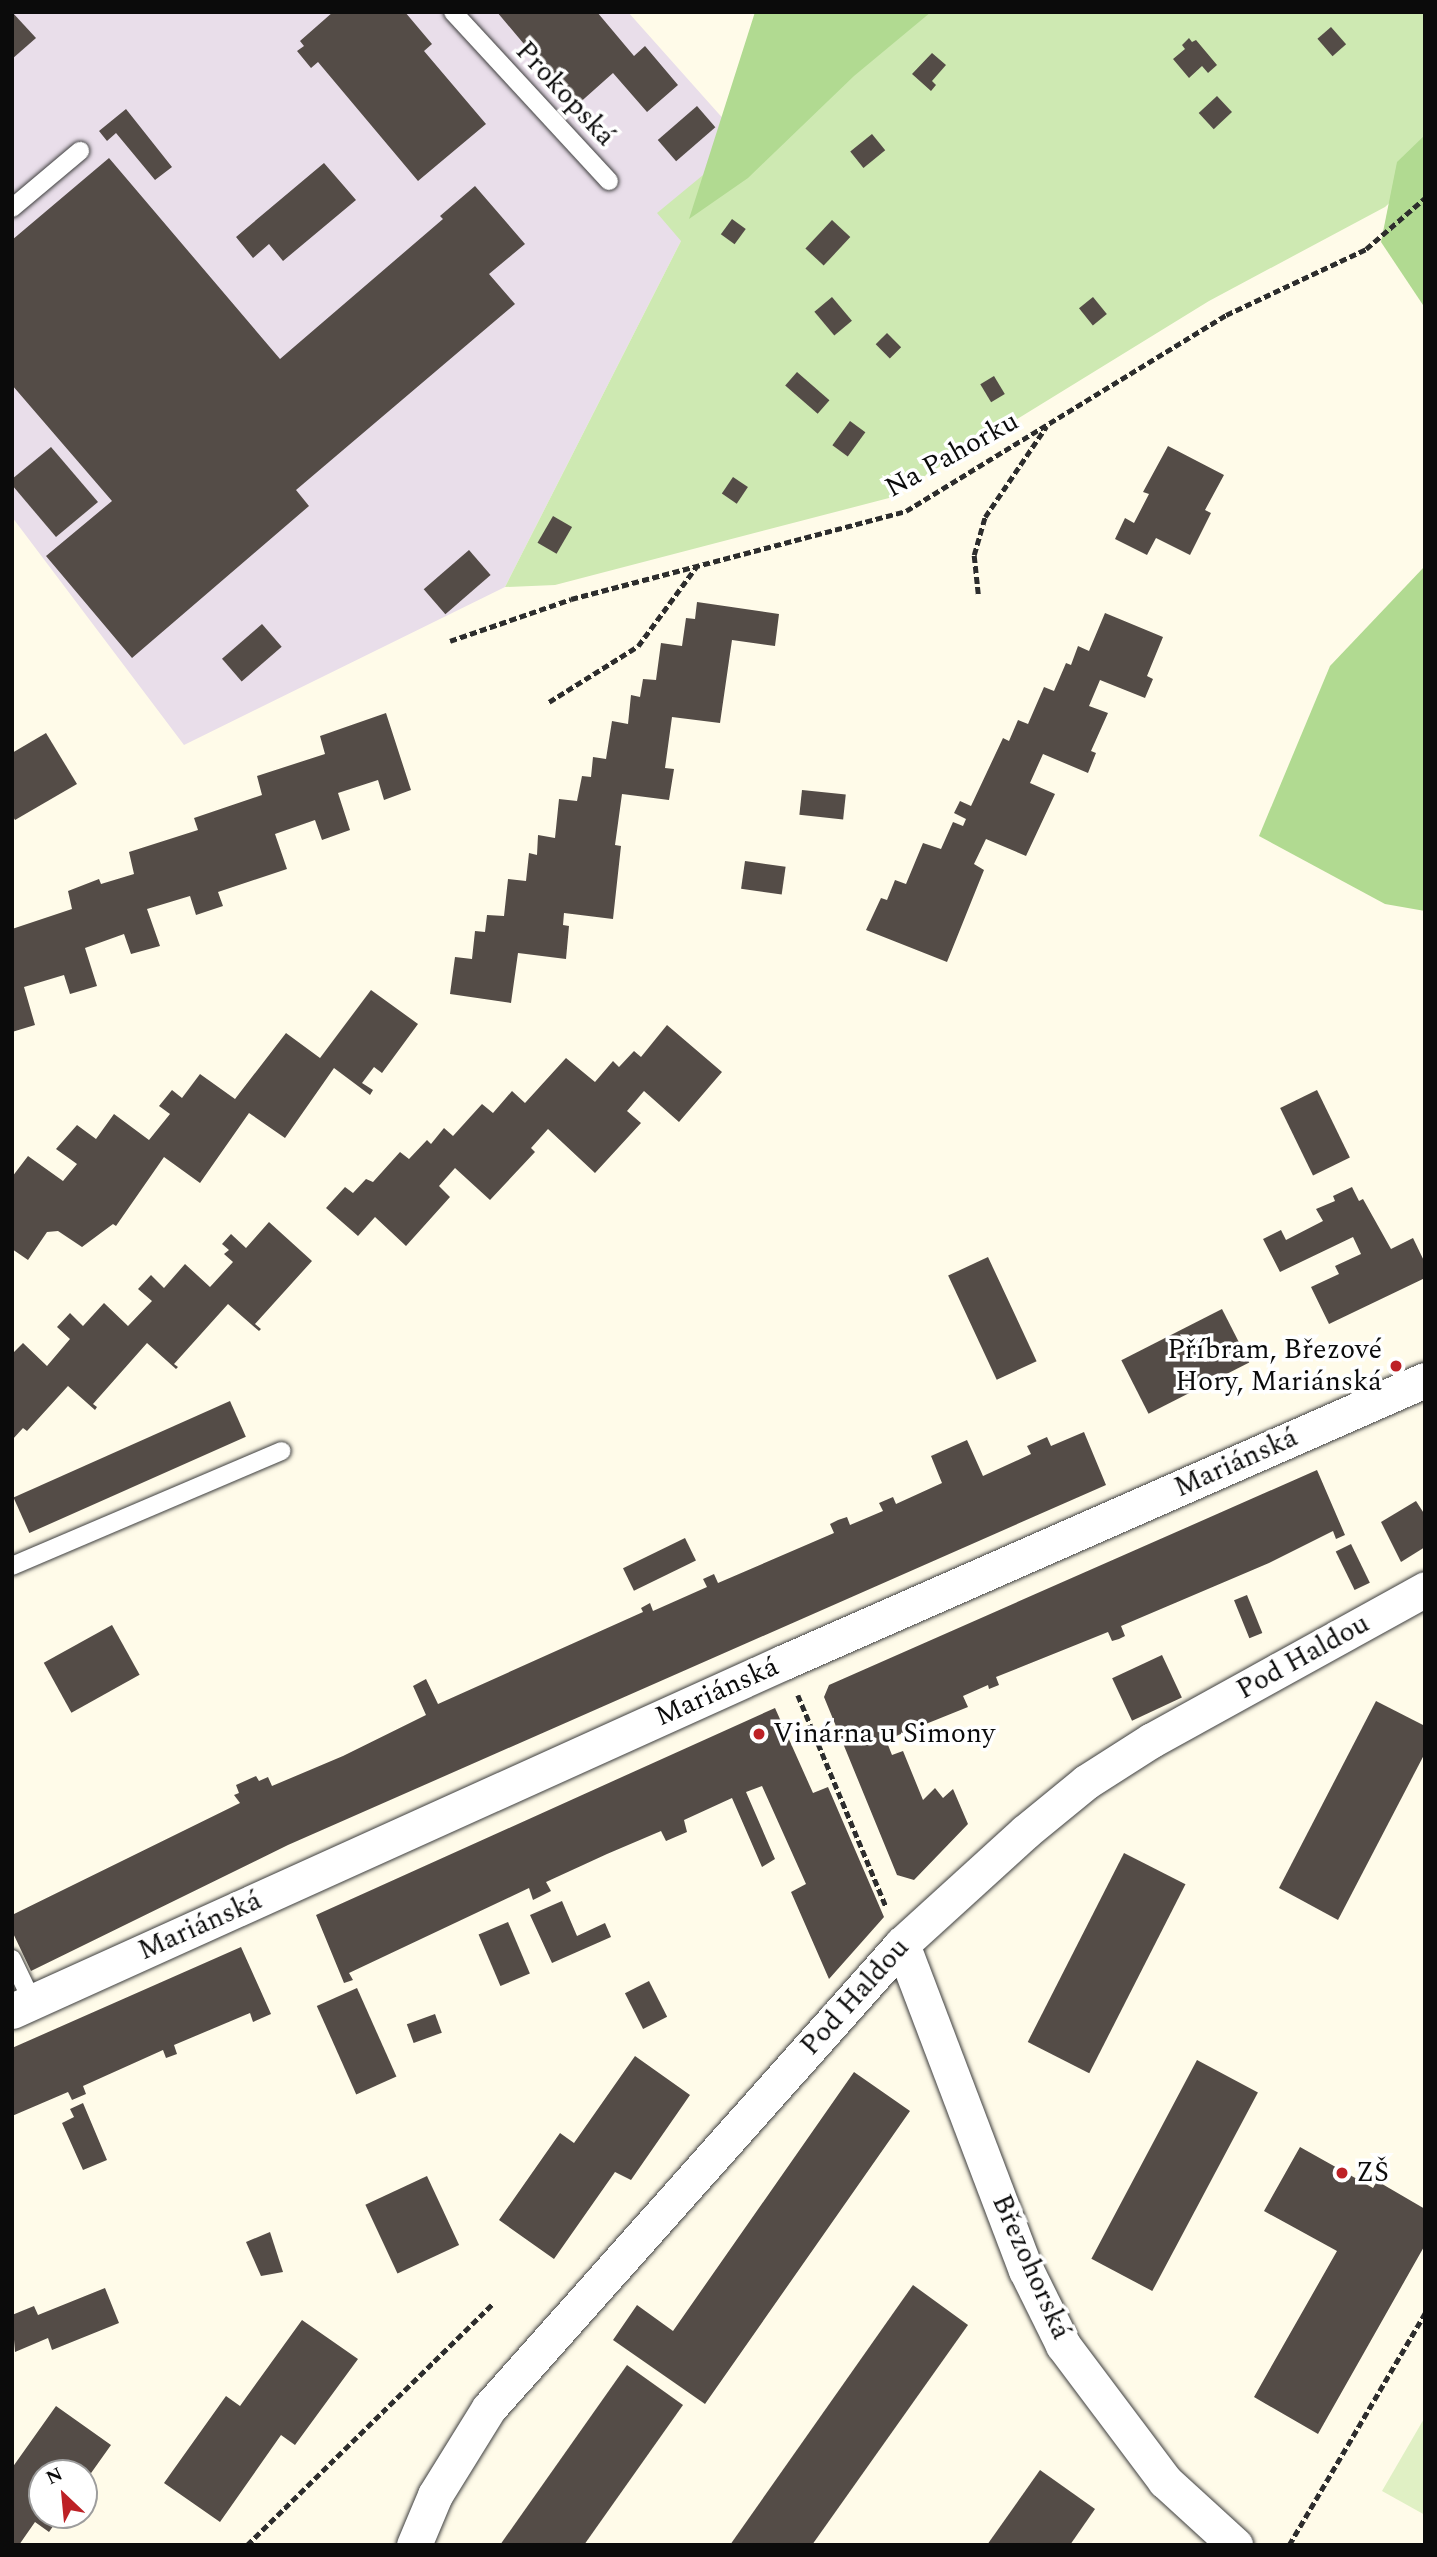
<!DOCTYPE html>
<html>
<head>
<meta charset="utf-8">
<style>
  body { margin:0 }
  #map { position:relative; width:1437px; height:2557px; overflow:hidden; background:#fffbe9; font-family:Spectral,serif }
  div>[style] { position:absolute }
  .industrial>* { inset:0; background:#e9deea }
  .green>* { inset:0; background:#cee9b2 }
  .forest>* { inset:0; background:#b1da91 }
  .pitch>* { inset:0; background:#e0f0c4 }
  .building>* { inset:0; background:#544c47; transform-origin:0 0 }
  .path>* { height:4.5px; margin-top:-2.25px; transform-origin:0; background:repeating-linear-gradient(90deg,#2d2d2d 0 7px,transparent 0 10.5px) }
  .roads { filter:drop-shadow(0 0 2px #3e3e3e) drop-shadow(0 0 2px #3e3e3e) }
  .service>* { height:18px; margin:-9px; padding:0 9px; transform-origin:9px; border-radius:9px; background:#fff }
  .minor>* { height:35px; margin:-17.5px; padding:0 17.5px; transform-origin:17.5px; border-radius:17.5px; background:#fff }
  .dots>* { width:19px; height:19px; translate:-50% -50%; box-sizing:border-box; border:4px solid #fff; border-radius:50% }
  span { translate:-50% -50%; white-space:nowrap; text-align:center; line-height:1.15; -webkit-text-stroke:7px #fff; paint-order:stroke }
  .street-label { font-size:28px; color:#0b0b0b }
  .poi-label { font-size:28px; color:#0b0b0b }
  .right { translate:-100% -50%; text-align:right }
  .left { translate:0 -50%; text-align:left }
  .frame { position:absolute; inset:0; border:14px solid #0b0b0b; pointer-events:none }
  .north { position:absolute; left:28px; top:2459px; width:70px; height:70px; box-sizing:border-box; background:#fff; border:2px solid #9d9d9d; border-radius:50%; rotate:334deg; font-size:19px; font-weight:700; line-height:28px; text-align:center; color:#0b0b0b }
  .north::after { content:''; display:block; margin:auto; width:24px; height:32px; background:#bd2126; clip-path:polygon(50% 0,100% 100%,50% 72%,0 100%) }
</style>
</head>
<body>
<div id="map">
  <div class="industrial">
    <div style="clip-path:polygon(12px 12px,628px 12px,743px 141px,681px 241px,505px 587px,184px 745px,12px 517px)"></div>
  </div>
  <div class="green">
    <div style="clip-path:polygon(901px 12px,1425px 12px,1425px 170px,1385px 207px,1209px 301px,889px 498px,555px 585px,505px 587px,681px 241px,657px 213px)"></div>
  </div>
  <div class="forest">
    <div style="clip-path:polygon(755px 12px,931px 12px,854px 76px,748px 178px,689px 219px)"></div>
    <div style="clip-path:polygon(1425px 135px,1425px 308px,1381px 242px,1397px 162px)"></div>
    <div style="clip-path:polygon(1425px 566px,1425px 911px,1385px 904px,1259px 836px,1330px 666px)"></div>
  </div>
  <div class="pitch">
    <div style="clip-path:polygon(1425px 2417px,1425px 2515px,1382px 2491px)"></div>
  </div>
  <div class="building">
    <div style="clip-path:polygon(12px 12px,36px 38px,12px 59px)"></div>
    <div style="clip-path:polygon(333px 12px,405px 12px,432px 44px,424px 51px,486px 124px,418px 181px,318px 62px,311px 68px,297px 51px,304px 46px,300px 41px)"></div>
    <div style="clip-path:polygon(497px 12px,597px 12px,634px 56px,645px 46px,678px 85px,647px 112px,613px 73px,576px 106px)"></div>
    <div style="left:1331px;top:27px;width:23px;height:18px;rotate:49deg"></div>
    <div style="clip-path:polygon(1189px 38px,1192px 42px,1196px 40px,1217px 65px,1208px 73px,1202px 66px,1189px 78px,1173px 59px,1185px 49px,1182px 45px)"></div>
    <div style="clip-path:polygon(932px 53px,946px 65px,932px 81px,936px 85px,931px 91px,912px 74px)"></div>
    <div style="left:1217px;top:96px;width:22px;height:25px;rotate:47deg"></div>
    <div style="left:697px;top:106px;width:28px;height:52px;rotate:49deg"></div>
    <div style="clip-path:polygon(126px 109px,172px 167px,155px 180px,116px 133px,107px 141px,99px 131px)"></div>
    <div style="left:872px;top:134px;width:21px;height:28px;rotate:51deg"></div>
    <div style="clip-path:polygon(109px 158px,280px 359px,443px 219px,440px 216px,475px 186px,525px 244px,489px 274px,515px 304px,296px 490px,309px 506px,132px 658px,46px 556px,112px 501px,12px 385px,12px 240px)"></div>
    <div style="clip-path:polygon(324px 163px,356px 200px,283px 261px,269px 244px,253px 258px,236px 237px)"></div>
    <div style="left:732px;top:219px;width:17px;height:19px;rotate:36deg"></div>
    <div style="left:832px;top:220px;width:25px;height:39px;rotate:43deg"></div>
    <div style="left:832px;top:297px;width:31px;height:23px;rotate:50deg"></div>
    <div style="left:1093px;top:297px;width:22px;height:18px;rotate:51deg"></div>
    <div style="left:887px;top:333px;width:20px;height:16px;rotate:45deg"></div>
    <div style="left:797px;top:372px;width:43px;height:18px;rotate:41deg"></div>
    <div style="left:994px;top:376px;width:21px;height:16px;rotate:59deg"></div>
    <div style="left:850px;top:421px;width:19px;height:30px;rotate:36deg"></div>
    <div style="clip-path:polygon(1168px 446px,1224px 475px,1205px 510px,1211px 513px,1190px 555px,1156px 538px,1147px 555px,1115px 539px,1125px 518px,1134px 523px,1149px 494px,1143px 492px)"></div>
    <div style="clip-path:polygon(51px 447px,98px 502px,56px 537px,12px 485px,12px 479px)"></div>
    <div style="left:733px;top:477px;width:18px;height:20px;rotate:34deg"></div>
    <div style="left:553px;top:516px;width:22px;height:31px;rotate:30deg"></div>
    <div style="left:469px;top:550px;width:33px;height:60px;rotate:49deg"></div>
    <div style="clip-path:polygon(697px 602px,779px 614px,775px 646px,732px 640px,720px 723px,672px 717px,665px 768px,674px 769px,669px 800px,622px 794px,615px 845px,621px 846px,613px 919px,564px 913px,563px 925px,569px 926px,566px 959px,518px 953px,511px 1003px,450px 994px,455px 957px,472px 959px,475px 931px,485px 932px,487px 915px,504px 916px,508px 879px,526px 881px,529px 853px,537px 855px,538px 835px,555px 838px,559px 799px,577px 801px,582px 776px,591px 777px,593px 757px,606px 759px,612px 721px,628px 724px,631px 695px,640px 697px,643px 679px,656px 680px,661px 643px,682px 646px,686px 618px,695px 619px)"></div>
    <div style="clip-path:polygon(1105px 613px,1163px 637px,1147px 676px,1153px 679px,1145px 698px,1100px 680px,1089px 706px,1108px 713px,1091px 751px,1096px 753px,1088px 773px,1043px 754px,1030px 783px,1055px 794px,1026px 856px,986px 839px,974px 864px,984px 870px,947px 962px,866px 930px,881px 898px,887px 900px,895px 880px,906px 884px,923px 843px,941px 849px,953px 822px,963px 826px,966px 819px,954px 813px,960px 801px,971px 806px,1003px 738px,1009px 741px,1018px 720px,1028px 724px,1044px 687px,1054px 691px,1066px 663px,1071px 665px,1078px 646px,1089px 651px)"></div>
    <div style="left:262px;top:624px;width:30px;height:53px;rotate:49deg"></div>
    <div style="clip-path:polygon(386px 713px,411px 790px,384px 800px,378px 780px,338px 793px,350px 830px,322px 840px,315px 820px,275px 834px,287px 869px,218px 892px,223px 906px,196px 915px,190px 896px,147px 909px,160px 946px,131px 954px,124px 934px,85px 948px,97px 986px,70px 994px,64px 975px,24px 987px,35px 1025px,12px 1032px,12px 929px,72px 909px,68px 891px,99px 879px,101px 884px,134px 874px,129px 852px,198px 830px,194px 818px,262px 795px,257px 776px,325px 754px,320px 736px)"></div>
    <div style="clip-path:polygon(46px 733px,77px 784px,15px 820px,12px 815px,12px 753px)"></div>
    <div style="left:802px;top:790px;width:44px;height:25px;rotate:6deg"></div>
    <div style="left:745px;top:861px;width:41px;height:28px;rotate:8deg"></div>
    <div style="clip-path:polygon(371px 990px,418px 1024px,382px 1073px,374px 1067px,362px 1083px,373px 1090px,370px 1095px,334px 1068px,285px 1138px,249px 1113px,200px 1183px,164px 1157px,116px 1226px,113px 1224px,82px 1247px,58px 1231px,47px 1232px,28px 1260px,12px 1249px,12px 1177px,28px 1156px,63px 1181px,77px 1164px,56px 1149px,77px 1125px,96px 1139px,114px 1114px,149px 1140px,170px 1114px,159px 1106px,172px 1090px,182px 1098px,200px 1074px,235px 1099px,286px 1033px,320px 1058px)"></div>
    <div style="clip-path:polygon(667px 1025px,722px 1072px,679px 1122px,644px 1091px,627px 1111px,641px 1123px,595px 1173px,548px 1129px,531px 1148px,535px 1152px,490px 1200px,455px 1168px,439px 1186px,450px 1197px,406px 1246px,375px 1217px,358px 1236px,326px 1208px,345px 1187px,353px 1193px,366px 1179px,373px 1182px,400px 1152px,409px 1159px,427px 1140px,431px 1144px,444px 1128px,453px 1136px,482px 1104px,493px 1113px,512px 1091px,525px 1103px,566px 1058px,595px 1082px,613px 1061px,619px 1067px,634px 1051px,641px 1057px)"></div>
    <div style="left:1317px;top:1090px;width:75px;height:41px;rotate:64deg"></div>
    <div style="clip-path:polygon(1352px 1187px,1359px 1201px,1363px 1199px,1391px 1249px,1413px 1238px,1425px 1263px,1425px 1278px,1329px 1324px,1311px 1287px,1339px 1274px,1335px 1266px,1361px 1254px,1353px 1237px,1280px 1272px,1263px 1239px,1281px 1230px,1286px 1240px,1323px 1221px,1316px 1209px,1335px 1201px,1333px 1196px)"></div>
    <div style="clip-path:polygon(269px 1222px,312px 1261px,255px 1324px,261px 1329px,259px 1331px,228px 1304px,174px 1364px,178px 1367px,176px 1369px,147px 1343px,93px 1404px,97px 1407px,95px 1410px,68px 1386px,27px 1431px,23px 1428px,12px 1440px,12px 1354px,23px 1343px,47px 1366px,70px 1339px,57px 1327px,70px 1313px,83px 1326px,104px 1303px,128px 1326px,152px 1301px,138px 1289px,151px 1275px,164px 1288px,185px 1264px,210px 1287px,233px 1262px,224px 1254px,229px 1250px,222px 1244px,231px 1234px,246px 1248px)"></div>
    <div style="left:988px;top:1257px;width:115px;height:44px;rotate:65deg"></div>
    <div style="left:1222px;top:1309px;width:60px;height:113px;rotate:63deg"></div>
    <div style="left:230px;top:1401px;width:39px;height:237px;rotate:66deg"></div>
    <div style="clip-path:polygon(1084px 1432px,1106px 1485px,288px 1845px,31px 1971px,12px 1931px,12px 1915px,240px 1803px,234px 1795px,239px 1793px,236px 1785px,256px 1776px,259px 1781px,268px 1777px,272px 1786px,343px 1756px,426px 1715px,413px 1686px,426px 1679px,438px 1704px,643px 1612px,641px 1608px,650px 1603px,653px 1611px,707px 1587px,703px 1579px,714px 1574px,718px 1583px,834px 1533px,830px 1524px,838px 1520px,847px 1517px,850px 1525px,883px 1511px,879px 1503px,893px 1497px,896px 1504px,942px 1483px,931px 1456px,967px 1440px,983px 1476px,1031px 1454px,1027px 1446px,1047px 1437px,1051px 1446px)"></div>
    <div style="clip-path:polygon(1317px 1470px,1345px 1535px,1336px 1539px,1333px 1531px,1269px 1563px,1121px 1626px,1125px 1636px,1119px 1639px,1112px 1641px,1108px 1632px,996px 1677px,999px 1685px,989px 1689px,988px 1685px,963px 1696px,968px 1707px,886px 1740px,892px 1755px,903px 1751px,923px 1800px,935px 1788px,943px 1798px,953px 1789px,968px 1824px,914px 1880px,897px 1875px,824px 1697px,829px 1685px)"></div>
    <div style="clip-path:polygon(1416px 1501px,1425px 1515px,1425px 1547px,1401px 1562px,1381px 1522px)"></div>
    <div style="left:685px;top:1538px;width:25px;height:69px;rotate:64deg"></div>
    <div style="left:1351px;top:1544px;width:43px;height:17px;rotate:64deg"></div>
    <div style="left:1247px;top:1595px;width:41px;height:14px;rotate:68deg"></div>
    <div style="left:112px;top:1625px;width:57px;height:78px;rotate:61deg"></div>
    <div style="left:1162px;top:1655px;width:47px;height:55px;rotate:65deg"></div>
    <div style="clip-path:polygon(1376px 1701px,1425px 1726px,1425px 1753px,1338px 1920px,1279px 1888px)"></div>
    <div style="clip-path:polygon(775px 1708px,813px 1793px,828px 1787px,884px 1917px,829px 1979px,791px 1892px,806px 1884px,762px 1786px,746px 1792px,775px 1859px,762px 1867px,732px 1798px,684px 1820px,687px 1832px,666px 1841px,661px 1831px,607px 1854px,546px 1882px,551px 1891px,533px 1900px,529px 1888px,349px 1973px,353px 1980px,344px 1983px,316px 1915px)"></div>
    <div style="left:1124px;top:1853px;width:69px;height:212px;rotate:27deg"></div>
    <div style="clip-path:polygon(562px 1901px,577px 1936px,605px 1923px,611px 1937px,552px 1963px,530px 1915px)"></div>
    <div style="left:508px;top:1922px;width:56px;height:32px;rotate:67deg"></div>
    <div style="clip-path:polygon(241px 1947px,271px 2014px,253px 2022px,250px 2013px,174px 2045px,177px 2054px,166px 2058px,163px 2050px,83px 2086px,86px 2094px,72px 2100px,68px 2092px,12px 2116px,12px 2048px)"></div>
    <div style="left:649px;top:1981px;width:40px;height:27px;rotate:63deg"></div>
    <div style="left:357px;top:1988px;width:97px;height:44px;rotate:66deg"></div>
    <div style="left:435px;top:2014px;width:20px;height:30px;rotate:70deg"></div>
    <div style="clip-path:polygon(635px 2056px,690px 2095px,631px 2180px,615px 2172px,554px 2259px,499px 2220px,560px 2133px,574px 2143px)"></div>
    <div style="left:1197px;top:2060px;width:69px;height:225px;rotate:28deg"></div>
    <div style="clip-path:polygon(854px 2072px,910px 2111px,705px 2404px,613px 2340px,637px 2305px,673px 2331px)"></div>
    <div style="clip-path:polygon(83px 2103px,107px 2160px,83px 2170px,62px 2123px,74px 2117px,70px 2109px)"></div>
    <div style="clip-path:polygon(1300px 2147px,1373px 2188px,1377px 2181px,1425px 2209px,1425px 2245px,1318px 2434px,1254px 2397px,1337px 2251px,1264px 2211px)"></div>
    <div style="left:427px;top:2176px;width:76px;height:68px;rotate:65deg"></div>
    <div style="clip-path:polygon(270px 2232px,283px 2272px,261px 2276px,246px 2242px)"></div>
    <div style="clip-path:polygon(913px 2285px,968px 2325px,812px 2545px,730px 2545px)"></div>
    <div style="clip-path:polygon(105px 2288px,119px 2323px,52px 2350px,48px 2338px,15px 2352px,12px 2315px,34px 2306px,38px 2315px)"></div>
    <div style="clip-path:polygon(302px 2320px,358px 2359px,295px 2445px,281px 2435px,220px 2522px,164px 2483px,226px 2396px,240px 2406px)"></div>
    <div style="clip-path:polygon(627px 2365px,683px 2405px,584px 2545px,500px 2545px)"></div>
    <div style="clip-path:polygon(56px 2406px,111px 2445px,84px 2483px,84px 2473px,42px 2473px,42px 2515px,61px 2515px,49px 2532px,35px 2522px,19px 2545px,12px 2545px,12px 2468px)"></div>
    <div style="clip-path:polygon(1040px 2470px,1095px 2509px,1070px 2545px,987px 2545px)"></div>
  </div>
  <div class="path">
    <div style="left:978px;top:594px;width:39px;rotate:-96deg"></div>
    <div style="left:974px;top:555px;width:40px;rotate:-74deg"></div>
    <div style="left:985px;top:517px;width:109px;rotate:-55.9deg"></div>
    <div style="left:450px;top:641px;width:128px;rotate:-19.1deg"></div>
    <div style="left:571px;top:599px;width:346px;rotate:-14.7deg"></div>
    <div style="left:906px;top:511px;width:375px;rotate:-31.5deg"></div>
    <div style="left:1226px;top:315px;width:155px;rotate:-25.2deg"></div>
    <div style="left:1366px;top:249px;width:78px;rotate:-40.8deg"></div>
    <div style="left:549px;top:702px;width:105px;rotate:-32.2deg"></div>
    <div style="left:638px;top:646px;width:98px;rotate:-53.7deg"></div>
    <div style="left:798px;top:1695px;width:229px;rotate:67.4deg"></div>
    <div style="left:247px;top:2545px;width:346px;rotate:-44.5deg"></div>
    <div style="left:1289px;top:2545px;width:269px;rotate:-59.6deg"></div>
  </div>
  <div class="roads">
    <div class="service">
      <div style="left:453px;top:12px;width:230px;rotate:47.3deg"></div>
      <div style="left:12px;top:208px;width:89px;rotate:-40deg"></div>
      <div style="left:12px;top:1566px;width:293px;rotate:-23.1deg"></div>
      <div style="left:12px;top:1959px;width:47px;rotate:64.5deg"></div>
    </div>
    <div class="minor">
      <div style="left:902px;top:1944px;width:349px;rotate:69.2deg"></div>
      <div style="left:1026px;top:2270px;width:84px;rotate:63.7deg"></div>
      <div style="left:1063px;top:2345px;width:170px;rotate:53.1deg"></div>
      <div style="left:1165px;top:2481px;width:95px;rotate:42.4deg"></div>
      <div style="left:12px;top:2011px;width:847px;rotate:-24.33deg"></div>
      <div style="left:784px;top:1662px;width:700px;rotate:-23.75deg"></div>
      <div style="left:414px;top:2545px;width:54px;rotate:-67.2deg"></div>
      <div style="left:435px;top:2495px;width:102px;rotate:-58.2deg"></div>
      <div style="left:489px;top:2408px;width:621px;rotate:-48.33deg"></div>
      <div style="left:902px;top:1944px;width:166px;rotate:-42.3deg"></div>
      <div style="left:1025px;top:1832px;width:79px;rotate:-39.3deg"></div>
      <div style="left:1086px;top:1782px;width:78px;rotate:-32.5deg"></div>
      <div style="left:1152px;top:1740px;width:312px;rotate:-28.9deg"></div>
    </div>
  </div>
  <div class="dots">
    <div style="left:1396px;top:1366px;background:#bd2126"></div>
    <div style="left:759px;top:1734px;background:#bd2126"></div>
    <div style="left:1342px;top:2173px;background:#bd2126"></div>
  </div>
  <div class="street-label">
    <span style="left:565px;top:94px;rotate:47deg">Prokopská</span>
    <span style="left:952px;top:455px;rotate:-29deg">Na Pahorku</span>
    <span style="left:1236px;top:1463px;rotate:-24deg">Mariánská</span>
    <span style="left:1303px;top:1657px;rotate:-29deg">Pod Haldou</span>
    <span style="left:717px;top:1692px;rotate:-24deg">Mariánská</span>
    <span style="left:200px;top:1926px;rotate:-24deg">Mariánská</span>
    <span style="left:855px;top:1997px;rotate:-48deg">Pod Haldou</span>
    <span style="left:1031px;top:2267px;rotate:66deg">Březohorská</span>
  </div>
  <div class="poi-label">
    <span class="right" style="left:1382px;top:1366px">Příbram, Březové<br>Hory, Mariánská</span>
    <span class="left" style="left:773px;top:1734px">Vinárna u Simony</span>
    <span class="left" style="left:1356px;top:2173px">ZŠ</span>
  </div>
  <div class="frame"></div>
  <div class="north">N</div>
</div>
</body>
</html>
